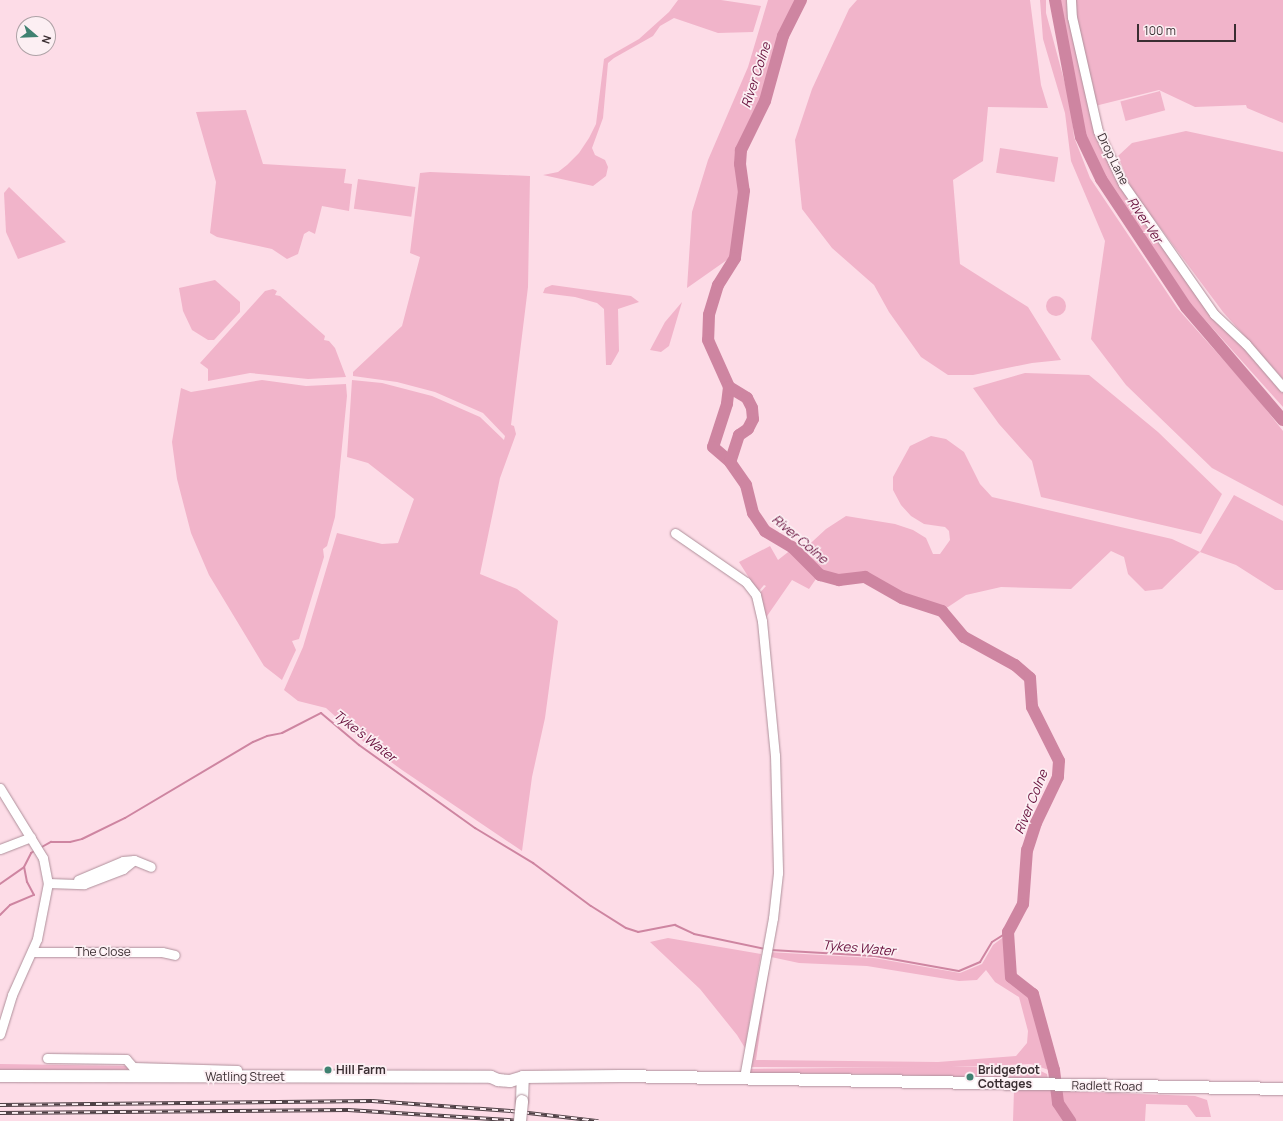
<!DOCTYPE html>
<html>
<head>
<meta charset="utf-8">
<style>
  body { margin:0 }
  #map { position:relative; width:1283px; height:1121px; overflow:hidden; background:#fddce7; font-family:Manrope,sans-serif }
  div>[style] { position:absolute }
  .green>* { inset:0; background:#f1b4ca; transform-origin:0 0 }
  .round { border-radius:50% }
  .water>* { inset:0; background:#ce85a1 }
  .stream>* { height:2px; margin:-1px; padding:0 1px; transform-origin:1px; border-radius:1px; background:#ce85a1 }
  .river>* { height:12px; margin:-6px; padding:0 6px; transform-origin:6px; border-radius:6px; background:#ce85a1 }
  .roads { filter:drop-shadow(0 0 1px #af909b) drop-shadow(0 0 1px #af909b) }
  .minor>* { height:9px; margin:-4.5px; padding:0 4.5px; transform-origin:4.5px; border-radius:4.5px; background:#fff }
  .major>* { height:12px; margin:-6px; padding:0 6px; transform-origin:6px; border-radius:6px; background:#fff }
  .rail>* { height:3.5px; margin-top:-1.75px; transform-origin:0; background:repeating-linear-gradient(90deg,#fceff3 0 6px,#4e4045 0 12px); box-sizing:border-box; border-block:1px solid #4e4045 }
  .bridges { filter:drop-shadow(0 0 1px #af909b) drop-shadow(0 0 1px #af909b) }
  .major-bridge>* { height:12px; margin:-6px; padding:0 6px; transform-origin:6px; border-radius:6px; background:#fff }
  .dots>* { width:11px; height:11px; translate:-50% -50%; box-sizing:border-box; border:2px solid #fceff3; border-radius:50% }
  span { translate:-50% -50%; white-space:nowrap; text-align:center; line-height:1.15; -webkit-text-stroke:3.5px #fceff3; paint-order:stroke }
  .street-label { font-size:12px; color:#3a2e32 }
  .poi-label { font-size:12px; color:#3a2e32; font-weight:700 }
  .left { translate:0 -50%; text-align:left }
  .water-label { font-size:13px; color:#68113d; font-style:italic }
  .north { position:absolute; left:16px; top:16px; width:40px; height:40px; box-sizing:border-box; background:#fceff3; border:1px solid #aea2a6; border-radius:50%; rotate:109deg; font-size:11px; font-weight:700; line-height:16px; text-align:center; color:#3a2e32 }
  .north::after { content:''; display:block; margin:auto; width:14px; height:18px; background:#408171; clip-path:polygon(50% 0,100% 100%,50% 72%,0 100%) }
  .scale { position:absolute; left:1137px; top:24px; width:99px; height:18px; box-sizing:border-box; border:2px solid #3a2e32; border-top:0; padding-left:5px; font-size:12px; line-height:14px; white-space:nowrap; color:#3a2e32; -webkit-text-stroke:3px #fceff3; paint-order:stroke }
</style>
</head>
<body>
<div id="map">
  <div class="green">
    <div style="clip-path:polygon(678px 0,721px 0,761px 6px,753px 32px,718px 33px,674px 18px,660px 26px,653px 36px,614px 58px,608px 63px,603px 118px,592px 148px,595px 155px,605px 160px,608px 167px,606px 176px,593px 186px,543px 175px,558px 172px,567px 165px,579px 153px,589px 138px,596px 124px,604px 59px,639px 39px,669px 12px)"></div>
    <div style="clip-path:polygon(768px 0,798px 0,786px 26px,762px 100px,738px 153px,742px 190px,734px 255px,687px 288px,692px 212px,708px 160px,748px 67px)"></div>
    <div style="clip-path:polygon(857px 0,1030px 0,1041px 85px,1048px 108px,988px 107px,983px 161px,953px 180px,960px 264px,1028px 307px,1061px 360px,1032px 363px,973px 375px,948px 375px,921px 357px,889px 312px,874px 285px,832px 248px,802px 209px,795px 140px,812px 89px,849px 9px)"></div>
    <div style="clip-path:polygon(1040px 0,1046px 0,1046px 13px,1071px 106px,1074px 137px,1090px 178px,1178px 309px,1253px 393px,1283px 431px,1283px 506px,1212px 468px,1126px 385px,1091px 339px,1105px 241px,1071px 161px,1065px 113px,1043px 39px)"></div>
    <div style="clip-path:polygon(1057px 0,1069px 0,1088px 95px,1124px 189px,1246px 348px,1283px 392px,1283px 407px,1190px 303px,1094px 161px,1085px 138px)"></div>
    <div style="clip-path:polygon(1073px 0,1283px 0,1283px 123px,1247px 108px,1246px 105px,1195px 107px,1159px 90px,1095px 106px,1093px 85px,1074px 16px)"></div>
    <div style="left:1160px;top:91px;width:20px;height:41px;rotate:75deg"></div>
    <div style="clip-path:polygon(246px 110px,263px 164px,346px 169px,344px 183px,352px 184px,349px 211px,322px 206px,315px 234px,309px 231px,304px 234px,298px 254px,287px 259px,272px 249px,217px 237px,210px 233px,216px 182px,196px 112px)"></div>
    <div style="clip-path:polygon(1186px 131px,1283px 152px,1283px 379px,1223px 312px,1132px 190px,1118px 156px,1132px 143px)"></div>
    <div style="left:1000px;top:148px;width:59px;height:25px;rotate:9deg"></div>
    <div style="clip-path:polygon(430px 172px,530px 176px,528px 287px,511px 425px,514px 426px,516px 434px,500px 478px,480px 574px,517px 589px,558px 621px,545px 718px,532px 777px,522px 851px,402px 770px,365px 743px,326px 708px,298px 701px,284px 690px,303px 647px,337px 533px,382px 544px,398px 543px,414px 499px,368px 463px,347px 457px,352px 380px,382px 383px,432px 396px,480px 417px,504px 440px,505px 436px,483px 413px,435px 392px,397px 382px,353px 376px,353px 372px,402px 326px,420px 257px,410px 253px,420px 173px)"></div>
    <div style="left:358px;top:179px;width:58px;height:30px;rotate:8deg"></div>
    <div style="clip-path:polygon(9px 187px,66px 242px,18px 259px,6px 232px,4px 193px)"></div>
    <div style="clip-path:polygon(215px 280px,240px 302px,240px 312px,214px 340px,208px 340px,192px 330px,183px 311px,179px 288px)"></div>
    <div style="clip-path:polygon(552px 285px,631px 296px,639px 302px,618px 309px,619px 351px,611px 365px,606px 365px,604px 309px,597px 303px,575px 297px,543px 293px,545px 288px)"></div>
    <div style="clip-path:polygon(273px 289px,277px 291px,275px 295px,280px 296px,325px 336px,324px 340px,329px 341px,335px 348px,346px 377px,308px 379px,250px 373px,208px 381px,208px 369px,200px 363px,265px 291px)"></div>
    <div class="round" style="left:1046px;top:296px;width:20px;height:20px"></div>
    <div style="clip-path:polygon(682px 302px,669px 346px,661px 352px,650px 350px,665px 322px)"></div>
    <div style="clip-path:polygon(1025px 373px,1089px 375px,1158px 432px,1222px 494px,1201px 534px,1041px 497px,1032px 461px,999px 424px,973px 388px)"></div>
    <div style="clip-path:polygon(262px 380px,306px 386px,346px 384px,347px 396px,335px 517px,327px 546px,323px 549px,324px 557px,299px 639px,292px 641px,296px 650px,282px 680px,264px 666px,209px 575px,191px 533px,177px 479px,172px 442px,181px 388px,191px 392px)"></div>
    <div style="clip-path:polygon(931px 436px,946px 439px,964px 452px,980px 484px,992px 497px,1172px 539px,1200px 552px,1234px 495px,1283px 521px,1283px 590px,1275px 590px,1236px 565px,1200px 552px,1162px 589px,1145px 591px,1128px 574px,1124px 557px,1111px 551px,1071px 589px,1001px 587px,966px 595px,945px 609px,920px 601px,866px 575px,842px 578px,821px 573px,800px 553px,826px 529px,846px 516px,895px 524px,913px 530px,926px 538px,933px 554px,940px 554px,950px 540px,949px 531px,945px 527px,924px 524px,911px 516px,901px 505px,893px 490px,893px 477px,910px 446px)"></div>
    <div style="clip-path:polygon(770px 546px,778px 560px,792px 549px,818px 576px,809px 589px,792px 580px,765px 619px,757px 596px,766px 586px,764px 585px,758px 592px,739px 562px)"></div>
    <div style="clip-path:polygon(evenodd,1006px 935px,1009px 978px,1032px 996px,1052px 1071px,1031px 1064px,925px 1068px,748px 1067px,768px 952px,874px 958px,960px 973px,982px 964px,993px 945px,1006px 935px,771px 957px,799px 963px,867px 966px,959px 981px,977px 980px,986px 970px,995px 982px,1019px 997px,1028px 1031px,1027px 1043px,1016px 1056px,938px 1062px,756px 1060px,771px 957px)"></div>
    <div style="clip-path:polygon(668px 938px,761px 954px,745px 1048px,737px 1035px,700px 989px,650px 942px)"></div>
    <div style="clip-path:polygon(0 1064px,130px 1066px,127px 1070px,0 1071px)"></div>
    <div style="clip-path:polygon(1030px 1066px,1047px 1074px,1048px 1080px,877px 1074px,751px 1073px,746px 1069px)"></div>
    <div style="clip-path:polygon(1014px 1090px,1052px 1090px,1053px 1098px,1065px 1121px,1013px 1121px)"></div>
    <div style="clip-path:polygon(1059px 1091px,1195px 1096px,1207px 1100px,1211px 1117px,1196px 1117px,1187px 1105px,1146px 1104px,1145px 1121px,1073px 1121px,1063px 1107px)"></div>
  </div>
  <div class="water">
    <div style="clip-path:polygon(1052px 1090px,1059px 1091px,1063px 1107px,1073px 1121px,1065px 1121px,1058px 1111px)"></div>
  </div>
  <div class="stream">
    <div style="left:40px;top:848px;width:13px;rotate:-29deg"></div>
    <div style="left:51px;top:842px;width:19px"></div>
    <div style="left:70px;top:842px;width:12px;rotate:-14deg"></div>
    <div style="left:82px;top:839px;width:48px;rotate:-26deg"></div>
    <div style="left:125px;top:818px;width:149px;rotate:-30.7deg"></div>
    <div style="left:253px;top:742px;width:15px;rotate:-23deg"></div>
    <div style="left:267px;top:736px;width:15px;rotate:-11deg"></div>
    <div style="left:282px;top:733px;width:44px;rotate:-27.1deg"></div>
    <div style="left:321px;top:713px;width:50px;rotate:40.1deg"></div>
    <div style="left:359px;top:745px;width:143px;rotate:35.6deg"></div>
    <div style="left:475px;top:828px;width:68px;rotate:31.1deg"></div>
    <div style="left:533px;top:863px;width:72px;rotate:36.6deg"></div>
    <div style="left:591px;top:906px;width:41px;rotate:32.2deg"></div>
    <div style="left:626px;top:928px;width:13px;rotate:18deg"></div>
    <div style="left:638px;top:932px;width:38px;rotate:-11deg"></div>
    <div style="left:675px;top:925px;width:21px;rotate:25deg"></div>
    <div style="left:694px;top:934px;width:73px;rotate:11.9deg"></div>
    <div style="left:0;top:884px;width:29px;rotate:-35deg"></div>
    <div style="left:24px;top:867px;width:16px;rotate:-63deg"></div>
    <div style="left:31px;top:853px;width:6px;rotate:-31deg"></div>
    <div style="left:0;top:915px;width:14px;rotate:-45deg"></div>
    <div style="left:10px;top:905px;width:26px;rotate:-23deg"></div>
    <div style="left:34px;top:895px;width:15px;rotate:-118deg"></div>
    <div style="left:27px;top:882px;width:15px;rotate:-101deg"></div>
    <div style="left:771px;top:950px;width:104px;rotate:3.3deg"></div>
    <div style="left:875px;top:956px;width:85px;rotate:10.1deg"></div>
    <div style="left:959px;top:971px;width:23px;rotate:-23deg"></div>
    <div style="left:980px;top:962px;width:23px;rotate:-59deg"></div>
    <div style="left:992px;top:942px;width:19px;rotate:-32deg"></div>
  </div>
  <div class="river">
    <div style="left:801px;top:0;width:40px;rotate:116.6deg"></div>
    <div style="left:783px;top:36px;width:67px;rotate:105.5deg"></div>
    <div style="left:765px;top:101px;width:55px;rotate:116.1deg"></div>
    <div style="left:741px;top:150px;width:14px;rotate:94deg"></div>
    <div style="left:740px;top:164px;width:27px;rotate:82deg"></div>
    <div style="left:744px;top:191px;width:68px;rotate:97.7deg"></div>
    <div style="left:735px;top:258px;width:32px;rotate:122deg"></div>
    <div style="left:718px;top:285px;width:31px;rotate:107deg"></div>
    <div style="left:709px;top:315px;width:25px;rotate:92deg"></div>
    <div style="left:708px;top:340px;width:51px;rotate:65.9deg"></div>
    <div style="left:729px;top:387px;width:17px;rotate:97deg"></div>
    <div style="left:727px;top:404px;width:45px;rotate:108deg"></div>
    <div style="left:713px;top:447px;width:23px;rotate:41deg"></div>
    <div style="left:730px;top:462px;width:28px;rotate:55deg"></div>
    <div style="left:746px;top:485px;width:29px;rotate:76deg"></div>
    <div style="left:753px;top:513px;width:22px;rotate:56deg"></div>
    <div style="left:765px;top:531px;width:31px;rotate:31deg"></div>
    <div style="left:792px;top:547px;width:40px;rotate:45deg"></div>
    <div style="left:820px;top:575px;width:20px;rotate:15deg"></div>
    <div style="left:839px;top:580px;width:26px;rotate:-7deg"></div>
    <div style="left:865px;top:577px;width:43px;rotate:29.6deg"></div>
    <div style="left:902px;top:598px;width:42px;rotate:18deg"></div>
    <div style="left:942px;top:611px;width:34px;rotate:50deg"></div>
    <div style="left:964px;top:637px;width:58px;rotate:28.8deg"></div>
    <div style="left:1015px;top:665px;width:20px;rotate:41deg"></div>
    <div style="left:1030px;top:678px;width:29px;rotate:86deg"></div>
    <div style="left:1032px;top:707px;width:60px;rotate:63.4deg"></div>
    <div style="left:1059px;top:761px;width:16px;rotate:94deg"></div>
    <div style="left:1058px;top:777px;width:51px;rotate:115.6deg"></div>
    <div style="left:1036px;top:823px;width:28px;rotate:108deg"></div>
    <div style="left:1027px;top:850px;width:54px;rotate:94.2deg"></div>
    <div style="left:1023px;top:904px;width:32px;rotate:118deg"></div>
    <div style="left:1008px;top:932px;width:45px;rotate:86.2deg"></div>
    <div style="left:1011px;top:977px;width:28px;rotate:38deg"></div>
    <div style="left:1033px;top:994px;width:79px;rotate:74.6deg"></div>
    <div style="left:1054px;top:1070px;width:33px;rotate:83deg"></div>
    <div style="left:1058px;top:1103px;width:22px;rotate:56deg"></div>
    <div style="left:1055px;top:0;width:139px;rotate:79.3deg"></div>
    <div style="left:1081px;top:137px;width:47px;rotate:64.5deg"></div>
    <div style="left:1101px;top:179px;width:154px;rotate:56.4deg"></div>
    <div style="left:1186px;top:307px;width:149px;rotate:49.4deg"></div>
    <div style="left:729px;top:387px;width:21px;rotate:31deg"></div>
    <div style="left:747px;top:398px;width:11px;rotate:63deg"></div>
    <div style="left:752px;top:408px;width:11px;rotate:85deg"></div>
    <div style="left:753px;top:419px;width:11px;rotate:117deg"></div>
    <div style="left:748px;top:429px;width:11px;rotate:146deg"></div>
    <div style="left:739px;top:435px;width:28px;rotate:108deg"></div>
  </div>
  <div class="roads">
    <div class="minor">
      <div style="left:1071px;top:0;width:17px;rotate:87deg"></div>
      <div style="left:1072px;top:17px;width:117px;rotate:77.2deg"></div>
      <div style="left:1098px;top:131px;width:59px;rotate:64.7deg"></div>
      <div style="left:1123px;top:184px;width:159px;rotate:55deg"></div>
      <div style="left:1214px;top:314px;width:44px;rotate:43.2deg"></div>
      <div style="left:1246px;top:344px;width:57px;rotate:49.3deg"></div>
      <div style="left:675px;top:533px;width:86px;rotate:34.6deg"></div>
      <div style="left:746px;top:582px;width:16px;rotate:52deg"></div>
      <div style="left:756px;top:595px;width:27px;rotate:77deg"></div>
      <div style="left:762px;top:621px;width:135px;rotate:84.5deg"></div>
      <div style="left:775px;top:755px;width:118px;rotate:88.5deg"></div>
      <div style="left:778px;top:873px;width:45px;rotate:96.3deg"></div>
      <div style="left:773px;top:918px;width:163px;rotate:100.3deg"></div>
      <div style="left:0;top:788px;width:82px;rotate:58.4deg"></div>
      <div style="left:43px;top:858px;width:25px;rotate:79deg"></div>
      <div style="left:48px;top:883px;width:57px;rotate:101.1deg"></div>
      <div style="left:37px;top:939px;width:61px;rotate:114.1deg"></div>
      <div style="left:12px;top:995px;width:41px;rotate:107.1deg"></div>
      <div style="left:0;top:849px;width:33px;rotate:-21deg"></div>
      <div style="left:78px;top:880px;width:49px;rotate:-22.9deg"></div>
      <div style="left:123px;top:861px;width:11px;rotate:-5deg"></div>
      <div style="left:134px;top:860px;width:18px;rotate:22deg"></div>
      <div style="left:48px;top:883px;width:36px;rotate:2deg"></div>
      <div style="left:84px;top:884px;width:42px;rotate:-21deg"></div>
      <div style="left:123px;top:869px;width:14px;rotate:-39deg"></div>
      <div style="left:32px;top:952px;width:130px"></div>
      <div style="left:162px;top:952px;width:13px;rotate:13deg"></div>
      <div style="left:47px;top:1058px;width:79px;rotate:0.7deg"></div>
      <div style="left:126px;top:1059px;width:11px;rotate:49deg"></div>
      <div style="left:133px;top:1067px;width:104px;rotate:1.7deg"></div>
      <div style="left:237px;top:1070px;width:7px;rotate:90deg"></div>
    </div>
    <div class="major">
      <div style="left:0;top:1076px;width:491px;rotate:0.1deg"></div>
      <div style="left:491px;top:1077px;width:8px;rotate:23deg"></div>
      <div style="left:498px;top:1080px;width:12px;rotate:5deg"></div>
      <div style="left:510px;top:1081px;width:14px;rotate:-17deg"></div>
      <div style="left:523px;top:1077px;width:97px;rotate:-0.6deg"></div>
      <div style="left:620px;top:1076px;width:663px;rotate:1.12deg"></div>
      <div style="left:522px;top:1101px;width:24px;rotate:-88deg"></div>
    </div>
  </div>
  <div class="rail">
    <div style="left:0;top:1105px;width:372px;rotate:-0.6deg"></div>
    <div style="left:372px;top:1101px;width:139px;rotate:4.1deg"></div>
    <div style="left:511px;top:1111px;width:88px;rotate:6.6deg"></div>
    <div style="left:0;top:1113px;width:348px;rotate:-0.5deg"></div>
    <div style="left:348px;top:1110px;width:175px;rotate:3.6deg"></div>
  </div>
  <div class="bridges">
    <div class="major-bridge">
      <div style="left:520px;top:1121px;width:20px;rotate:-84deg"></div>
    </div>
  </div>
  <div class="dots">
    <div style="left:328px;top:1070px;background:#408171"></div>
    <div style="left:970px;top:1077px;background:#408171"></div>
  </div>
  <div class="street-label">
    <span style="left:1113px;top:159px;rotate:64deg">Drop Lane</span>
    <span style="left:103px;top:952px">The Close</span>
    <span style="left:245px;top:1077px">Watling Street</span>
    <span style="left:1107px;top:1086px;rotate:1deg">Radlett Road</span>
  </div>
  <div class="poi-label">
    <span class="left" style="left:336px;top:1070px">Hill Farm</span>
    <span class="left" style="left:978px;top:1077px">Bridgefoot<br>Cottages</span>
  </div>
  <div class="water-label">
    <span style="left:756px;top:75px;rotate:-72deg">River Colne</span>
    <span style="left:1145px;top:220px;rotate:56deg">River Ver</span>
    <span style="left:800px;top:539px;rotate:40deg">River Colne</span>
    <span style="left:365px;top:736px;rotate:38deg">Tyke's Water</span>
    <span style="left:1031px;top:802px;rotate:-68deg">River Colne</span>
    <span style="left:859px;top:948px;rotate:5deg">Tykes Water</span>
  </div>
  <div class="north">N</div>
  <div class="scale">100 m</div>
</div>
</body>
</html>
